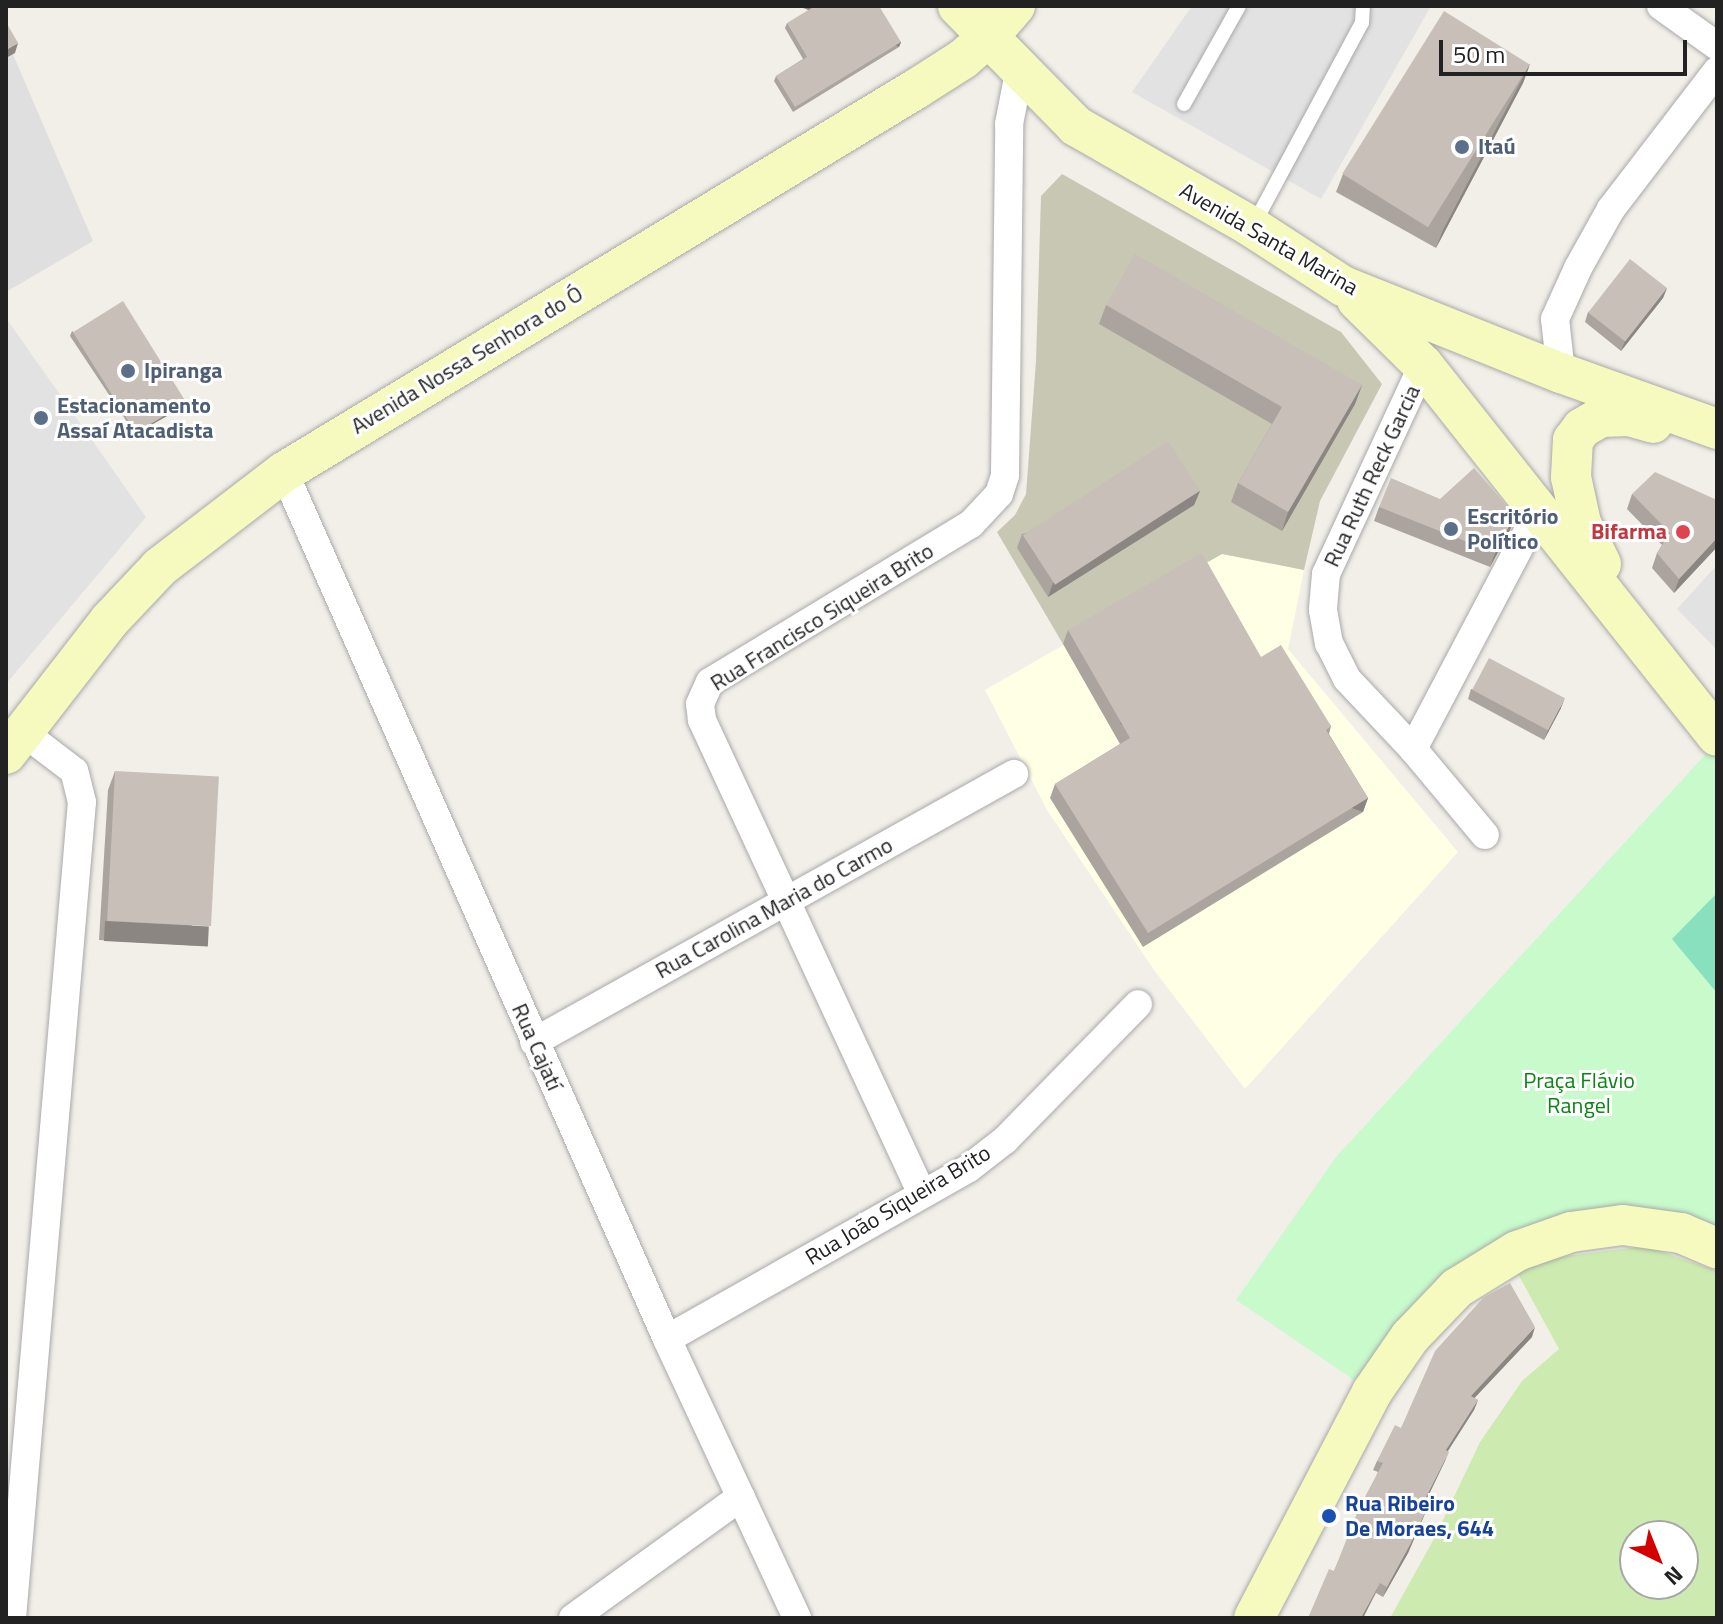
<!DOCTYPE html>
<html>
<head>
<meta charset="utf-8">
<style>
  body { margin:0 }
  #map { position:relative; width:1723px; height:1624px; overflow:hidden; background:#f2efe9; font-family:"Titillium Web",sans-serif }
  div>[style] { position:absolute }
  .residential>* { inset:0; background:#e0dfdf }
  .education>* { inset:0; background:#ffffe5 }
  .construction>* { inset:0; background:#c7c7b4 }
  .grass>* { inset:0; background:#cdebb0 }
  .park>* { inset:0; background:#c8facc }
  .pitch>* { inset:0; background:#88e0be }
  .parking>* { inset:0; background:#e2e2e2 }
  .roads { filter:drop-shadow(0 0 2px #a9a9a9) drop-shadow(0 0 2px #a9a9a9) }
  .lane>* { height:14px; margin:-7px; padding:0 7px; transform-origin:7px; border-radius:7px; background:#fff }
  .street>* { height:28px; margin:-14px; padding:0 14px; transform-origin:14px; border-radius:14px; background:#fff }
  .secondary>* { height:40px; margin:-20px; padding:0 20px; transform-origin:20px; border-radius:20px; background:#f7fabf }
  .wall>* { inset:0; background:#aba49e }
  .shaded-wall>* { inset:0; background:#8b8681; transform-origin:0 0 }
  .building>* { inset:0; background:#c7bfb8; transform-origin:0 0 }
  .dots>* { width:22px; height:22px; translate:-50% -50%; box-sizing:border-box; border:4px solid #fff; border-radius:50% }
  span { translate:-50% -50%; white-space:nowrap; text-align:center; line-height:1.15; -webkit-text-stroke:6px #fff; paint-order:stroke }
  .service-label { font-size:22px; color:#4e5e75; font-weight:700 }
  .left { translate:0 -50%; text-align:left }
  .street-label { font-size:22px; color:#222 }
  .health-label { font-size:22px; color:#be3a42; font-weight:700 }
  .right { translate:-100% -50%; text-align:right }
  .park-label { font-size:22px; color:#0c8416 }
  .transit-label { font-size:22px; color:#164399; font-weight:700 }
  .frame { position:absolute; inset:0; border:8px solid #222; pointer-events:none }
  .north { position:absolute; left:1619px; top:1520px; width:80px; height:80px; box-sizing:border-box; background:#fff; border:2px solid #a7a7a7; border-radius:50%; rotate:137deg; font-size:22px; font-weight:700; line-height:32px; text-align:center; color:#222 }
  .north::after { content:''; display:block; margin:auto; width:28px; height:36px; background:#d40000; clip-path:polygon(50% 0,100% 100%,50% 72%,0 100%) }
  .scale { position:absolute; left:1439px; top:40px; width:248px; height:36px; box-sizing:border-box; border:4px solid #222; border-top:0; padding-left:10px; font-size:24px; line-height:28px; white-space:nowrap; color:#222; -webkit-text-stroke:6px #fff; paint-order:stroke }
</style>
</head>
<body>
<div id="map">
  <div class="residential">
    <div style="clip-path:polygon(6px 38px,93px 241px,6px 292px)"></div>
  </div>
  <div class="education">
    <div style="clip-path:polygon(1222px 554px,1304px 570px,1288px 649px,1458px 852px,1245px 1089px,1154px 970px,1047px 810px,985px 690px)"></div>
  </div>
  <div class="construction">
    <div style="clip-path:polygon(1062px 174px,1341px 332px,1382px 384px,1320px 501px,1304px 570px,1222px 554px,1063px 644px,997px 532px,1015px 515px,1026px 494px,1036px 361px,1041px 196px)"></div>
  </div>
  <div class="grass">
    <div style="clip-path:polygon(evenodd,1645px 1246px,1717px 1271px,1717px 1618px,1390px 1618px,1435px 1537px,1480px 1442px,1522px 1381px,1559px 1349px,1512px 1263px,1645px 1246px,1635px 1536px,1683px 1536px,1683px 1584px,1635px 1584px,1635px 1536px)"></div>
  </div>
  <div class="park">
    <div style="clip-path:polygon(1715px 744px,1717px 1248px,1623px 1225px,1512px 1263px,1372px 1392px,1236px 1300px,1336px 1157px)"></div>
  </div>
  <div class="pitch">
    <div style="clip-path:polygon(1717px 893px,1717px 993px,1672px 939px)"></div>
  </div>
  <div class="parking">
    <div style="clip-path:polygon(1192px 6px,1431px 6px,1321px 199px,1132px 92px)"></div>
    <div style="clip-path:polygon(6px 318px,146px 517px,6px 684px)"></div>
    <div style="clip-path:polygon(1717px 565px,1717px 650px,1677px 609px)"></div>
  </div>
  <div class="roads">
    <div class="lane">
      <div style="left:1184px;top:104px;width:112px;rotate:-60.7deg"></div>
      <div style="left:1254px;top:224px;width:228px;rotate:-61.8deg"></div>
      <div style="left:1362px;top:23px;width:17px;rotate:-87deg"></div>
    </div>
    <div class="street">
      <div style="left:1661px;top:6px;width:69px;rotate:35.5deg"></div>
      <div style="left:1423px;top:365px;width:230px;rotate:114.9deg"></div>
      <div style="left:1326px;top:574px;width:36px;rotate:95deg"></div>
      <div style="left:1323px;top:610px;width:34px;rotate:80deg"></div>
      <div style="left:1329px;top:643px;width:40px;rotate:63.4deg"></div>
      <div style="left:1347px;top:679px;width:96px;rotate:46.7deg"></div>
      <div style="left:1413px;top:749px;width:270px;rotate:-62.2deg"></div>
      <div style="left:1561px;top:373px;width:54px;rotate:-96.3deg"></div>
      <div style="left:1555px;top:319px;width:56px;rotate:-65.7deg"></div>
      <div style="left:1578px;top:268px;width:68px;rotate:-60.8deg"></div>
      <div style="left:1611px;top:209px;width:174px;rotate:-52.5deg"></div>
      <div style="left:284px;top:472px;width:948px;rotate:66.17deg"></div>
      <div style="left:667px;top:1339px;width:308px;rotate:65deg"></div>
      <div style="left:1413px;top:749px;width:112px;rotate:50.1deg"></div>
      <div style="left:534px;top:1042px;width:550px;rotate:-29.18deg"></div>
      <div style="left:922px;top:1194px;width:523px;rotate:-114.9deg"></div>
      <div style="left:702px;top:720px;width:16px;rotate:-97deg"></div>
      <div style="left:700px;top:704px;width:24px;rotate:-66deg"></div>
      <div style="left:710px;top:682px;width:305px;rotate:-31.2deg"></div>
      <div style="left:971px;top:524px;width:41px;rotate:-47deg"></div>
      <div style="left:999px;top:494px;width:20px;rotate:-72deg"></div>
      <div style="left:1005px;top:475px;width:351px;rotate:-89.3deg"></div>
      <div style="left:1009px;top:124px;width:57px;rotate:-78.9deg"></div>
      <div style="left:667px;top:1339px;width:347px;rotate:-29.5deg"></div>
      <div style="left:969px;top:1168px;width:46px;rotate:-37.9deg"></div>
      <div style="left:1005px;top:1140px;width:190px;rotate:-45.6deg"></div>
      <div style="left:12px;top:1618px;width:819px;rotate:-85.1deg"></div>
      <div style="left:82px;top:802px;width:32px;rotate:-104deg"></div>
      <div style="left:74px;top:771px;width:64px;rotate:-142.6deg"></div>
      <div style="left:573px;top:1618px;width:207px;rotate:-35.8deg"></div>
    </div>
    <div class="secondary">
      <div style="left:958px;top:6px;width:168px;rotate:45.5deg"></div>
      <div style="left:1076px;top:126px;width:203px;rotate:29.8deg"></div>
      <div style="left:1252px;top:227px;width:108px;rotate:33deg"></div>
      <div style="left:1343px;top:286px;width:235px;rotate:21.8deg"></div>
      <div style="left:1561px;top:373px;width:166px;rotate:19.7deg"></div>
      <div style="left:1357px;top:300px;width:93px;rotate:44.6deg"></div>
      <div style="left:1423px;top:365px;width:473px;rotate:51.6deg"></div>
      <div style="left:1601px;top:564px;width:46px;rotate:-116deg"></div>
      <div style="left:1581px;top:523px;width:47px;rotate:-102.3deg"></div>
      <div style="left:1571px;top:477px;width:37px;rotate:-87deg"></div>
      <div style="left:1573px;top:440px;width:15px;rotate:-53deg"></div>
      <div style="left:1582px;top:428px;width:22px;rotate:-30deg"></div>
      <div style="left:1601px;top:417px;width:28px;rotate:-2deg"></div>
      <div style="left:1629px;top:416px;width:25px;rotate:16deg"></div>
      <div style="left:6px;top:754px;width:168px;rotate:-52.2deg"></div>
      <div style="left:109px;top:621px;width:74px;rotate:-46.6deg"></div>
      <div style="left:160px;top:567px;width:156px;rotate:-37.5deg"></div>
      <div style="left:284px;top:472px;width:739px;rotate:-31.22deg"></div>
      <div style="left:916px;top:89px;width:56px;rotate:-32.6deg"></div>
      <div style="left:963px;top:59px;width:33px;rotate:-41deg"></div>
      <div style="left:988px;top:37px;width:41px;rotate:-48.9deg"></div>
      <div style="left:1254px;top:1618px;width:255px;rotate:-62.4deg"></div>
      <div style="left:1372px;top:1392px;width:67px;rotate:-55.4deg"></div>
      <div style="left:1410px;top:1337px;width:68px;rotate:-46.2deg"></div>
      <div style="left:1457px;top:1288px;width:70px;rotate:-31.7deg"></div>
      <div style="left:1517px;top:1251px;width:57px;rotate:-19.4deg"></div>
      <div style="left:1571px;top:1232px;width:52px;rotate:-7.7deg"></div>
      <div style="left:1623px;top:1225px;width:59px;rotate:7.9deg"></div>
      <div style="left:1681px;top:1233px;width:39px;rotate:23deg"></div>
    </div>
  </div>
  <div class="wall">
    <div style="clip-path:polygon(787px 23px,901px 42px,899px 47px,793px 112px,774px 81px,776px 76px,803px 59px,785px 28px)"></div>
    <div style="clip-path:polygon(1530px 64px,1523px 83px,1436px 248px,1336px 192px,1343px 174px)"></div>
    <div style="clip-path:polygon(1667px 288px,1663px 298px,1621px 351px,1585px 322px,1588px 312px)"></div>
    <div style="clip-path:polygon(1106px 305px,1362px 385px,1355px 404px,1282px 531px,1231px 502px,1238px 483px,1272px 424px,1099px 324px)"></div>
    <div style="clip-path:polygon(72px 331px,185px 402px,183px 407px,135px 434px,70px 336px)"></div>
    <div style="clip-path:polygon(1200px 491px,1194px 505px,1048px 597px,1017px 548px,1022px 534px)"></div>
    <div style="clip-path:polygon(1632px 494px,1717px 500px,1717px 547px,1674px 593px,1652px 568px,1657px 553px,1662px 545px,1627px 509px)"></div>
    <div style="clip-path:polygon(1440px 499px,1515px 515px,1510px 530px,1490px 567px,1374px 521px,1379px 507px)"></div>
    <div style="clip-path:polygon(1068px 630px,1261px 657px,1331px 726px,1329px 734px,1368px 798px,1363px 812px,1143px 947px,1050px 798px,1055px 784px,1120px 744px,1063px 644px)"></div>
    <div style="clip-path:polygon(1471px 689px,1561px 708px,1544px 740px,1468px 699px)"></div>
    <div style="clip-path:polygon(115px 771px,202px 946px,99px 940px,108px 790px)"></div>
    <div style="clip-path:polygon(1532px 1337px,1474px 1398px,1478px 1400px,1474px 1410px,1448px 1451px,1445px 1461px,1426px 1500px,1430px 1502px,1426px 1511px,1408px 1553px,1383px 1597px,1376px 1593px,1363px 1618px,1308px 1618px,1334px 1571px,1378px 1472px,1373px 1470px,1377px 1461px,1401px 1428px)"></div>
  </div>
  <div class="shaded-wall">
    <div style="left:901px;top:42px;width:5px;height:124px;rotate:112deg"></div>
    <div style="clip-path:polygon(18px 43px,15px 53px,6px 58px,6px 50px)"></div>
    <div style="clip-path:polygon(1530px 64px,1523px 83px,1436px 248px,1443px 230px)"></div>
    <div style="clip-path:polygon(1667px 288px,1663px 298px,1621px 351px,1625px 341px)"></div>
    <div style="clip-path:polygon(1362px 385px,1355px 404px,1282px 531px,1288px 512px)"></div>
    <div style="clip-path:polygon(185px 402px,183px 407px,135px 434px,137px 429px)"></div>
    <div style="clip-path:polygon(1200px 491px,1194px 505px,1048px 597px,1053px 583px)"></div>
    <div style="clip-path:polygon(1515px 515px,1510px 530px,1490px 567px,1495px 553px)"></div>
    <div style="clip-path:polygon(1717px 538px,1717px 547px,1674px 593px,1679px 579px)"></div>
    <div style="clip-path:polygon(1565px 698px,1561px 708px,1544px 740px,1548px 730px)"></div>
    <div style="left:1368px;top:798px;width:15px;height:258px;rotate:110deg"></div>
    <div style="left:105px;top:921px;width:104px;height:20px;rotate:3deg"></div>
    <div style="clip-path:polygon(1535px 1327px,1532px 1337px,1467px 1406px,1471px 1396px)"></div>
    <div style="clip-path:polygon(1478px 1400px,1474px 1410px,1442px 1460px,1446px 1450px)"></div>
    <div style="clip-path:polygon(1449px 1452px,1445px 1461px,1422px 1509px,1425px 1499px)"></div>
    <div style="clip-path:polygon(1430px 1502px,1408px 1553px,1383px 1597px,1387px 1587px)"></div>
    <div style="clip-path:polygon(1380px 1583px,1363px 1618px,1361px 1618px)"></div>
  </div>
  <div class="building">
    <div style="clip-path:polygon(815px 6px,879px 6px,901px 42px,795px 107px,776px 76px,807px 57px,787px 23px)"></div>
    <div style="left:1444px;top:11px;width:101px;height:192px;rotate:32deg"></div>
    <div style="clip-path:polygon(6px 22px,18px 43px,6px 50px)"></div>
    <div style="clip-path:polygon(1135px 254px,1362px 385px,1288px 512px,1238px 483px,1282px 407px,1106px 305px)"></div>
    <div style="left:1630px;top:259px;width:47px;height:68px;rotate:38deg"></div>
    <div style="left:123px;top:301px;width:119px;height:59px;rotate:58deg"></div>
    <div style="left:1168px;top:441px;width:59px;height:173px;rotate:57deg"></div>
    <div style="clip-path:polygon(1474px 468px,1515px 515px,1495px 553px,1379px 507px,1391px 478px,1440px 499px)"></div>
    <div style="clip-path:polygon(1655px 472px,1717px 500px,1717px 538px,1679px 579px,1657px 553px,1670px 533px,1632px 494px)"></div>
    <div style="clip-path:polygon(1202px 553px,1261px 657px,1281px 645px,1331px 726px,1326px 730px,1368px 798px,1148px 933px,1055px 784px,1130px 738px,1068px 630px)"></div>
    <div style="left:1489px;top:658px;width:86px;height:36px;rotate:28deg"></div>
    <div style="left:115px;top:771px;width:104px;height:150px;rotate:3deg"></div>
    <div style="clip-path:polygon(1510px 1283px,1535px 1327px,1471px 1396px,1478px 1400px,1446px 1450px,1449px 1452px,1425px 1499px,1430px 1502px,1411px 1543px,1387px 1587px,1380px 1583px,1361px 1618px,1308px 1618px,1329px 1569px,1334px 1571px,1359px 1508px,1383px 1463px,1377px 1461px,1395px 1425px,1401px 1428px,1435px 1351px,1484px 1297px)"></div>
  </div>
  <div class="dots">
    <div style="left:1462px;top:147px;background:#5c6f8a"></div>
    <div style="left:128px;top:371px;background:#5c6f8a"></div>
    <div style="left:41px;top:418px;background:#5c6f8a"></div>
    <div style="left:1451px;top:529px;background:#5c6f8a"></div>
    <div style="left:1683px;top:532px;background:#e0444e"></div>
    <div style="left:1329px;top:1516px;background:#1a4fb4"></div>
  </div>
  <div class="service-label">
    <span class="left" style="left:1478px;top:147px">Itaú</span>
    <span class="left" style="left:144px;top:371px">Ipiranga</span>
    <span class="left" style="left:57px;top:418px">Estacionamento<br>Assaí Atacadista</span>
    <span class="left" style="left:1467px;top:529px">Escritório<br>Político</span>
  </div>
  <div class="street-label">
    <span style="left:1269px;top:239px;rotate:30deg">Avenida Santa Marina</span>
    <span style="left:467px;top:360px;rotate:-31deg">Avenida Nossa Senhora do Ó</span>
    <span style="left:1372px;top:476px;rotate:-65deg">Rua Ruth Reck Garcia</span>
    <span style="left:822px;top:617px;rotate:-32deg">Rua Francisco Siqueira Brito</span>
    <span style="left:774px;top:908px;rotate:-29deg">Rua Carolina Maria do Carmo</span>
    <span style="left:537px;top:1047px;rotate:66deg">Rua Cajatí</span>
    <span style="left:898px;top:1205px;rotate:-31deg">Rua João Siqueira Brito</span>
  </div>
  <div class="health-label">
    <span class="right" style="left:1667px;top:532px">Bifarma</span>
  </div>
  <div class="park-label">
    <span style="left:1579px;top:1093px">Praça Flávio<br>Rangel</span>
  </div>
  <div class="transit-label">
    <span class="left" style="left:1345px;top:1516px">Rua Ribeiro<br>De Moraes, 644</span>
  </div>
  <div class="frame"></div>
  <div class="north">N</div>
  <div class="scale">50 m</div>
</div>
</body>
</html>
